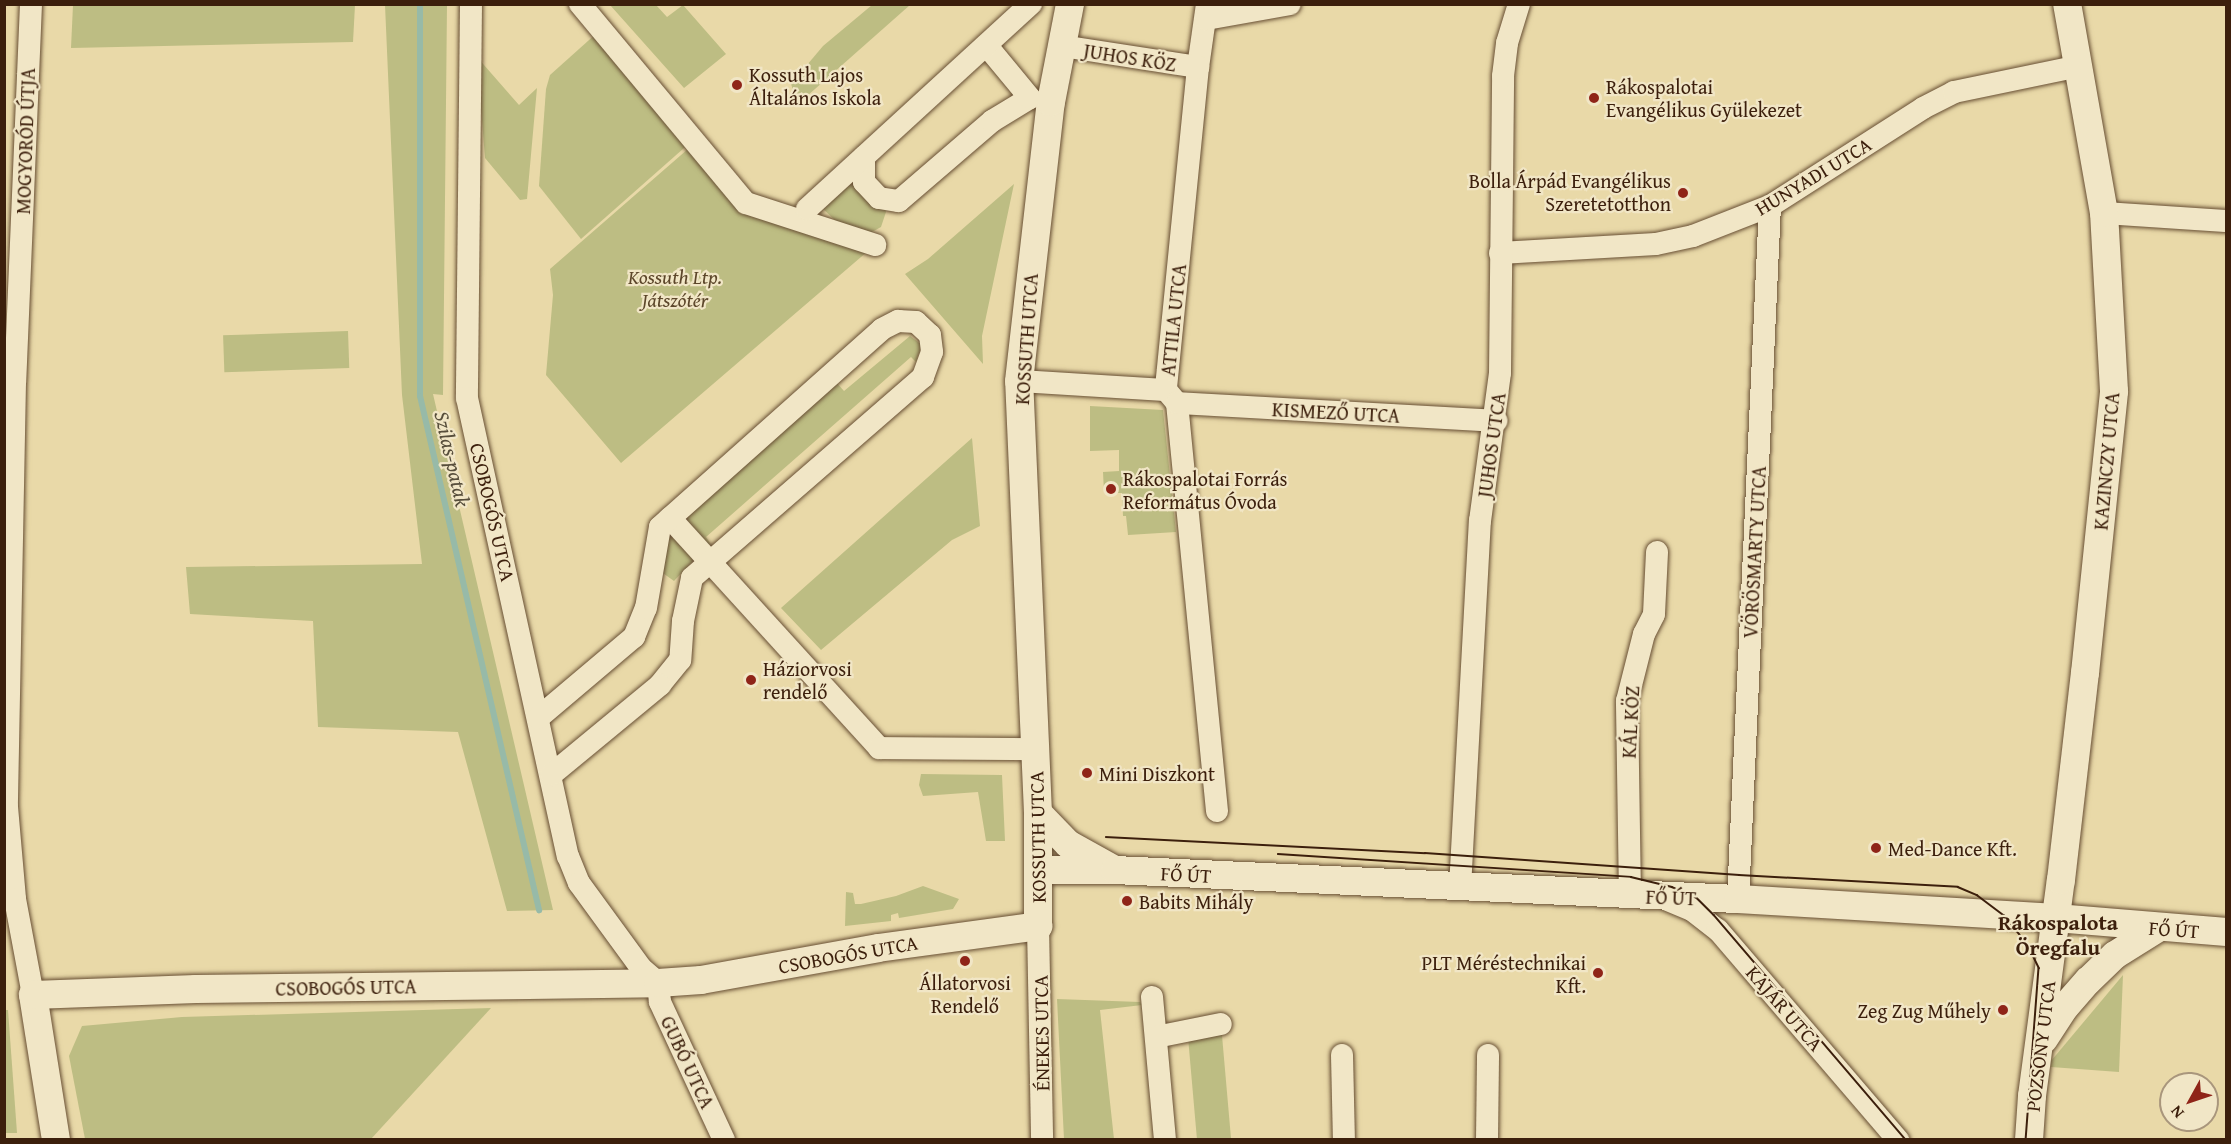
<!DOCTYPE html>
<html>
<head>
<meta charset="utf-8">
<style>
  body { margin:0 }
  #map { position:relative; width:2231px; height:1144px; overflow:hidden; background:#e9d9a8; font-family:"Gentium Book Plus",serif }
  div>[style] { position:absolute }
  .green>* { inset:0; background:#bdbd83; transform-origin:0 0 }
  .stream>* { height:6px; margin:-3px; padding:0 3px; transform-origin:3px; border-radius:3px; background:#97baa8 }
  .roads { filter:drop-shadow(0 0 2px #674e33) drop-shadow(0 0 2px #674e33) }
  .minor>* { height:22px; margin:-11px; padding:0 11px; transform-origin:11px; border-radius:11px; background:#f1e6c6 }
  .tertiary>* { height:28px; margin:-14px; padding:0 14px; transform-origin:14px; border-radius:14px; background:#f1e6c6 }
  .tram>* { height:1.5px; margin:-0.75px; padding:0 0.75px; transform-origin:0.75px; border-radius:0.75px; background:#3c1f0c }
  .dots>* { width:16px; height:16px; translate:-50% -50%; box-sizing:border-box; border:3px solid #f1e6c6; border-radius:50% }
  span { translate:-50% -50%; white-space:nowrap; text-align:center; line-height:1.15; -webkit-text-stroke:4.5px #f1e6c6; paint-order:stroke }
  .street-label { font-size:20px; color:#3c1f0c }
  .poi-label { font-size:20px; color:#3c1f0c }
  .left { translate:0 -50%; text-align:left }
  .right { translate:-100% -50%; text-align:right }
  .park-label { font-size:20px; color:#5c462a; font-style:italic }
  .water-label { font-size:21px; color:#574e3b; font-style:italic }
  .quarter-label { font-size:22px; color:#3c1f0c; font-weight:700 }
  .frame { position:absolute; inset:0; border:6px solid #3c1f0c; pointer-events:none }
  .north { position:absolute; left:2159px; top:1072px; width:60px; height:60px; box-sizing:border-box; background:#f1e6c6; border:2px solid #a9967c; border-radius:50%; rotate:230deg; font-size:16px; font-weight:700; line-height:24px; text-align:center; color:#3c1f0c }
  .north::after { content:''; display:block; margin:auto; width:21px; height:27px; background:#8f2418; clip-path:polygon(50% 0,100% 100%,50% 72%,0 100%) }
</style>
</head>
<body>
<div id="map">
  <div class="green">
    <div style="clip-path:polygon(73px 5px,355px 5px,353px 42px,71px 48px)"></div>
    <div style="clip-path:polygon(385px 5px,447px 5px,443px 395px,433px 394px,553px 910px,507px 911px,458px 732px,318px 727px,313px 621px,190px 614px,186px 567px,422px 564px,402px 395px)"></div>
    <div style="clip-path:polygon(610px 5px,656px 5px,667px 17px,683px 5px,726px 54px,684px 88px)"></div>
    <div style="clip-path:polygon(872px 5px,910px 5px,798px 104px,791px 84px,823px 46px)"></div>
    <div style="clip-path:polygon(598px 32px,692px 141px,581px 239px,539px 186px,546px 89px,550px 75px)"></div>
    <div style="clip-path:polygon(477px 57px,519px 105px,537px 88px,527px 199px,520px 200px,485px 158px)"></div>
    <div style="clip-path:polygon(696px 142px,746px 203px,875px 245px,621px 463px,546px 375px,553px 295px,550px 269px)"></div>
    <div style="clip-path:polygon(854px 177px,884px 203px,886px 212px,881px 227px,863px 237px,838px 223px,821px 207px)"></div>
    <div style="clip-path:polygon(1014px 184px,982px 336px,983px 364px,905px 274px,928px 259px)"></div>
    <div style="left:348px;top:331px;width:37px;height:125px;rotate:88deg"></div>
    <div style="clip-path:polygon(910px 336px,922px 345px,916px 362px,911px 357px,706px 537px,710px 543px,674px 581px,660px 571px,665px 540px,685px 519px,681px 513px,836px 382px,844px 391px)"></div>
    <div style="clip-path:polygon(1090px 406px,1163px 410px,1176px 532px,1128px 535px,1126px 516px,1123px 516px,1122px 493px,1104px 493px,1103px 472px,1119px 471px,1119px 450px,1090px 451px)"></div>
    <div style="clip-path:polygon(972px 438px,980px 526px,952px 540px,821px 650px,781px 608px)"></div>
    <div style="clip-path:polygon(921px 774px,1002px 775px,1005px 841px,986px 841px,978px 792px,923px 796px,919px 785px)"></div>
    <div style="clip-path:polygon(923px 886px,959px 899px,953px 909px,899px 918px,898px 913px,891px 915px,891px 921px,845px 926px,846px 892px,853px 893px,855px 904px,861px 904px,896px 896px)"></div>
    <div style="clip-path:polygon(2123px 975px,2119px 1072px,2051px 1067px,2051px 1061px)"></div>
    <div style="clip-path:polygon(1057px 999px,1140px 1002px,1142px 1005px,1100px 1010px,1114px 1139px,1064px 1139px)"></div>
    <div style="clip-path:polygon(491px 1008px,371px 1139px,85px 1139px,69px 1056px,82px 1026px,182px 1017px)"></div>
    <div style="clip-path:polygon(4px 1010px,8px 1010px,17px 1133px,5px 1133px)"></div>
    <div style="left:1221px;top:1024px;width:116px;height:34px;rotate:85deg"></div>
  </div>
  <div class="stream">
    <div style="left:420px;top:4px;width:392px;rotate:90deg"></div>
    <div style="left:420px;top:396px;width:528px;rotate:76.96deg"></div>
  </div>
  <div class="roads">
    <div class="minor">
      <div style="left:31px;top:4px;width:378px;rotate:92.4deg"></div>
      <div style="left:15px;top:382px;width:425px;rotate:91.1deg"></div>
      <div style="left:7px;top:807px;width:92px;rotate:85deg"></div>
      <div style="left:15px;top:899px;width:98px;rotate:79.4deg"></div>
      <div style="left:471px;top:4px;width:394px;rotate:90.6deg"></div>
      <div style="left:467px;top:398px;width:469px;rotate:77.6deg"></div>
      <div style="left:568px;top:856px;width:29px;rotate:68deg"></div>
      <div style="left:579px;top:883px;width:105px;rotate:53.9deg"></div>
      <div style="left:641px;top:968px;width:23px;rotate:41deg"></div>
      <div style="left:658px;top:983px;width:19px;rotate:84deg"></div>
      <div style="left:660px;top:1002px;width:152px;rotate:65.1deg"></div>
      <div style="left:580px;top:4px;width:259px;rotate:50.2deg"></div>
      <div style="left:746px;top:203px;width:136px;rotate:18deg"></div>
      <div style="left:1207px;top:4px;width:64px;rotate:98.1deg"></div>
      <div style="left:1198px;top:67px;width:325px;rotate:95.7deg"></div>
      <div style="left:1166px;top:390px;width:17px;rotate:50deg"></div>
      <div style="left:1177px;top:403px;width:410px;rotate:84.4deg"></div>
      <div style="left:1206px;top:19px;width:85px;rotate:-10.1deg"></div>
      <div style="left:1062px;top:46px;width:138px;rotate:8.8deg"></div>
      <div style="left:864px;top:157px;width:25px;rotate:90deg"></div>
      <div style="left:864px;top:182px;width:22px;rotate:47deg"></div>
      <div style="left:879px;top:198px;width:20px;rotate:9deg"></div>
      <div style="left:899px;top:201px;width:123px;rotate:-40.7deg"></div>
      <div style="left:992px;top:121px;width:44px;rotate:-31.2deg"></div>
      <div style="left:1030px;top:98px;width:67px;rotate:-129.6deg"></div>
      <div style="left:807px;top:209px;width:304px;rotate:-42.5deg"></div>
      <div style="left:2104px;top:213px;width:122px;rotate:3.8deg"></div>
      <div style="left:1500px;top:253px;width:156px;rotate:-3.3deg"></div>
      <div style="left:1656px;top:244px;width:38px;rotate:-12deg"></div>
      <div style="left:1693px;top:236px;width:83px;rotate:-21.3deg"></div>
      <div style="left:1770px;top:206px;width:182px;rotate:-32.6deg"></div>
      <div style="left:1923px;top:108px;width:35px;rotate:-27deg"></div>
      <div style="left:1954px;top:92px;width:128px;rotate:-11.7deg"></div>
      <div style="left:1019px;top:381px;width:147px;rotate:3.5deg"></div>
      <div style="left:1177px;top:403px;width:320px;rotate:3.2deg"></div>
      <div style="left:670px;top:518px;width:311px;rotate:47.7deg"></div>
      <div style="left:879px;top:748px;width:156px;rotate:0.4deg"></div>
      <div style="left:538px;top:718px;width:126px;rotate:-40.2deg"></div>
      <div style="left:634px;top:637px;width:31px;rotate:-68deg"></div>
      <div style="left:646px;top:608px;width:82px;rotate:-80.2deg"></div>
      <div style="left:660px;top:527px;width:297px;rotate:-41.7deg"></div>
      <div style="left:882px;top:329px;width:18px;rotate:-27deg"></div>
      <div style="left:898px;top:321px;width:18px;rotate:3deg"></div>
      <div style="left:916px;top:322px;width:19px;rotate:43deg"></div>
      <div style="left:930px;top:335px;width:17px;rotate:83deg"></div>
      <div style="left:932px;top:352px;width:27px;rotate:110deg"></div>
      <div style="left:923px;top:377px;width:306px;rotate:139deg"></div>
      <div style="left:692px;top:578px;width:44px;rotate:101.8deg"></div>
      <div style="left:683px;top:621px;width:39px;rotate:94deg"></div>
      <div style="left:680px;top:660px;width:32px;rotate:129deg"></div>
      <div style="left:660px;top:685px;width:141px;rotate:140.5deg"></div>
      <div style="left:1460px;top:888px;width:368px;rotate:-86.9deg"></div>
      <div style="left:1480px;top:521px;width:149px;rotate:-82.3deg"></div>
      <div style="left:1500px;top:373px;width:297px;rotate:-89.4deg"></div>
      <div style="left:1503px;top:76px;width:33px;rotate:-83deg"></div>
      <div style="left:1507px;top:43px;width:41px;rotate:-72.9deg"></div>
      <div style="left:1630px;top:896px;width:195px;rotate:-90.9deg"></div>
      <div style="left:1627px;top:701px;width:69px;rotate:-75.8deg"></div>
      <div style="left:1644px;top:634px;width:22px;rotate:-63deg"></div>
      <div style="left:1654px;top:614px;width:62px;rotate:-87.2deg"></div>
      <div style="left:1738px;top:899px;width:694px;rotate:-87.36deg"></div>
      <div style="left:1668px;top:900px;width:26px;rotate:23deg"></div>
      <div style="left:1692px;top:910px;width:33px;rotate:38deg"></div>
      <div style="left:1718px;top:930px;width:277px;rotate:49.4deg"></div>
      <div style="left:1038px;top:926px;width:214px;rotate:88.9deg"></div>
      <div style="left:1152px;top:997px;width:144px;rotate:84.8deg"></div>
      <div style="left:1156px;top:1037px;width:66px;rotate:-11.3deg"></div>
      <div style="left:1342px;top:1055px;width:85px;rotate:88.7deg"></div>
      <div style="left:1487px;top:1140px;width:85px;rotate:-89.3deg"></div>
    </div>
    <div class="tertiary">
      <div style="left:1038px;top:813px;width:43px;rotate:45.9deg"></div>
      <div style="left:1068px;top:844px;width:51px;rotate:29.1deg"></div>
      <div style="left:1038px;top:870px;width:77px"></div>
      <div style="left:1115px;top:870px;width:624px;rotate:2.67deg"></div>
      <div style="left:1738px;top:899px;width:319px;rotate:3.4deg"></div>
      <div style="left:2056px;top:918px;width:171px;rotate:4.7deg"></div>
      <div style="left:2044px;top:1039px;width:38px;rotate:-57deg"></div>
      <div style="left:2065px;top:1007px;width:35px;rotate:-49deg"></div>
      <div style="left:2088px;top:981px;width:37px;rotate:-44deg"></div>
      <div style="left:2115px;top:955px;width:51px;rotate:-32.1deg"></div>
      <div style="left:56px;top:1140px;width:147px;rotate:-99deg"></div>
      <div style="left:33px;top:995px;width:163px;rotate:-2.1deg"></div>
      <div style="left:196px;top:989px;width:462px;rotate:-0.7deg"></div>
      <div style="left:658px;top:983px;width:43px;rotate:-4deg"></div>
      <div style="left:701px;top:980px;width:180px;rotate:-10.2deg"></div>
      <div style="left:878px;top:948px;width:162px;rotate:-7.8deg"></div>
      <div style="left:1038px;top:926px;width:113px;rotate:-90deg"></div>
      <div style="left:1038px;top:813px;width:432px;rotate:-92.5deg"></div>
      <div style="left:1019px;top:381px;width:281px;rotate:-83.5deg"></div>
      <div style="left:1051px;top:102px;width:100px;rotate:-79deg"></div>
      <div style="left:2029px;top:1140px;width:44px;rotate:-86.1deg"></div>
      <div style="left:2032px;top:1096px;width:218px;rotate:-82.4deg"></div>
      <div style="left:2061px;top:880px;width:208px;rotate:-83.4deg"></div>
      <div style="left:2085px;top:673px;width:283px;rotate:-84.1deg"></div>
      <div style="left:2114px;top:391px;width:178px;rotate:-93.2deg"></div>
      <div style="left:2104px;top:213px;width:212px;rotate:-100deg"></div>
    </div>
  </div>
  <div class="tram">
    <div style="left:1106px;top:837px;width:319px;rotate:2.9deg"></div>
    <div style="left:1425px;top:853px;width:315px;rotate:4deg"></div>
    <div style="left:1739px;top:875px;width:219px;rotate:3.1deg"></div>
    <div style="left:1958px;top:887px;width:21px;rotate:23deg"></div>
    <div style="left:1977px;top:895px;width:34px;rotate:37deg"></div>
    <div style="left:2004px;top:915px;width:36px;rotate:51deg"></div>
    <div style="left:2027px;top:943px;width:28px;rotate:64deg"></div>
    <div style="left:2039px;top:968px;width:172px;rotate:94.3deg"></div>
    <div style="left:1278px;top:854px;width:354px;rotate:3.7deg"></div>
    <div style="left:1631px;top:877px;width:42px;rotate:13.7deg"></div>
    <div style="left:1672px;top:887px;width:27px;rotate:24deg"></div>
    <div style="left:1697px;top:898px;width:24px;rotate:45deg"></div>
    <div style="left:1714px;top:915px;width:296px;rotate:49.5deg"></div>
  </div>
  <div class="dots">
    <div style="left:737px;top:85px;background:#8f2418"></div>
    <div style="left:1594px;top:98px;background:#8f2418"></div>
    <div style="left:1683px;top:193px;background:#8f2418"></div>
    <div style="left:1111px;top:489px;background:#8f2418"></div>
    <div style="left:751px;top:680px;background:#8f2418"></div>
    <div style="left:1087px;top:773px;background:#8f2418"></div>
    <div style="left:1876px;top:848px;background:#8f2418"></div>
    <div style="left:1127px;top:901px;background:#8f2418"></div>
    <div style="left:965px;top:961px;background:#8f2418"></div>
    <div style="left:1598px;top:973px;background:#8f2418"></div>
    <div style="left:2003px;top:1010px;background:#8f2418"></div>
  </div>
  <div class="street-label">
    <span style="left:1130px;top:57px;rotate:9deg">JUHOS KÖZ</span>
    <span style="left:25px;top:141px;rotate:-88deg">MOGYORÓD ÚTJA</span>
    <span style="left:1813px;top:176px;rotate:-31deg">HUNYADI UTCA</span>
    <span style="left:1173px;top:320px;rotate:-84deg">ATTILA UTCA</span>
    <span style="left:1026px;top:339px;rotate:-86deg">KOSSUTH UTCA</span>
    <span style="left:1336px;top:412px;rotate:3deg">KISMEZŐ UTCA</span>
    <span style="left:1491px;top:445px;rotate:-82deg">JUHOS UTCA</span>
    <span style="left:2106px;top:461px;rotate:-85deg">KAZINCZY UTCA</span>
    <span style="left:493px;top:512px;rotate:77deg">CSOBOGÓS UTCA</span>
    <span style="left:1754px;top:552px;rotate:-87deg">VÖRÖSMARTY UTCA</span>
    <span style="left:1630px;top:722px;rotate:-87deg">KÁL KÖZ</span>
    <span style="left:1037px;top:837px;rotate:-91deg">KOSSUTH UTCA</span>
    <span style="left:1186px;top:874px;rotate:3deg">FŐ ÚT</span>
    <span style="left:1671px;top:897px;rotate:2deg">FŐ ÚT</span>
    <span style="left:2174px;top:929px;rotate:4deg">FŐ ÚT</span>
    <span style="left:848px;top:954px;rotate:-10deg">CSOBOGÓS UTCA</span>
    <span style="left:346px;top:987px;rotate:-1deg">CSOBOGÓS UTCA</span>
    <span style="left:1785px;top:1008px;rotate:49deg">KAJÁR UTCA</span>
    <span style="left:1041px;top:1033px;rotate:-91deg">ÉNEKES UTCA</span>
    <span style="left:2040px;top:1046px;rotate:-83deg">POZSONY UTCA</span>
    <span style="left:688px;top:1062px;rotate:65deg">GUBÓ UTCA</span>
  </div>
  <div class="poi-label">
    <span class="left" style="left:749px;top:86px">Kossuth Lajos<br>Általános Iskola</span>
    <span class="left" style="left:1606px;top:98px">Rákospalotai<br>Evangélikus Gyülekezet</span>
    <span class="right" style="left:1671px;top:192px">Bolla Árpád Evangélikus<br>Szeretetotthon</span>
    <span class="left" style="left:1123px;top:490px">Rákospalotai Forrás<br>Református Óvoda</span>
    <span class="left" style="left:763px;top:680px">Háziorvosi<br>rendelő</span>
    <span class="left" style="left:1099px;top:773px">Mini Diszkont</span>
    <span class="left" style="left:1888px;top:848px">Med-Dance Kft.</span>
    <span class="left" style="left:1139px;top:901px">Babits Mihály</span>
    <span class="right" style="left:1586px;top:974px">PLT Méréstechnikai<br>Kft.</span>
    <span style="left:965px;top:994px">Állatorvosi<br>Rendelő</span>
    <span class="right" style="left:1991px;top:1010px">Zeg Zug Műhely</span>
  </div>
  <div class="park-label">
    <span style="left:675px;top:288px">Kossuth Ltp.<br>Játszótér</span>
  </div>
  <div class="water-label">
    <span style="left:452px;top:459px;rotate:77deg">Szilas-patak</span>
  </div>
  <div class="quarter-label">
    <span style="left:2058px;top:935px">Rákospalota<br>Öregfalu</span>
  </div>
  <div class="frame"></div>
  <div class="north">N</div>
</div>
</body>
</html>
